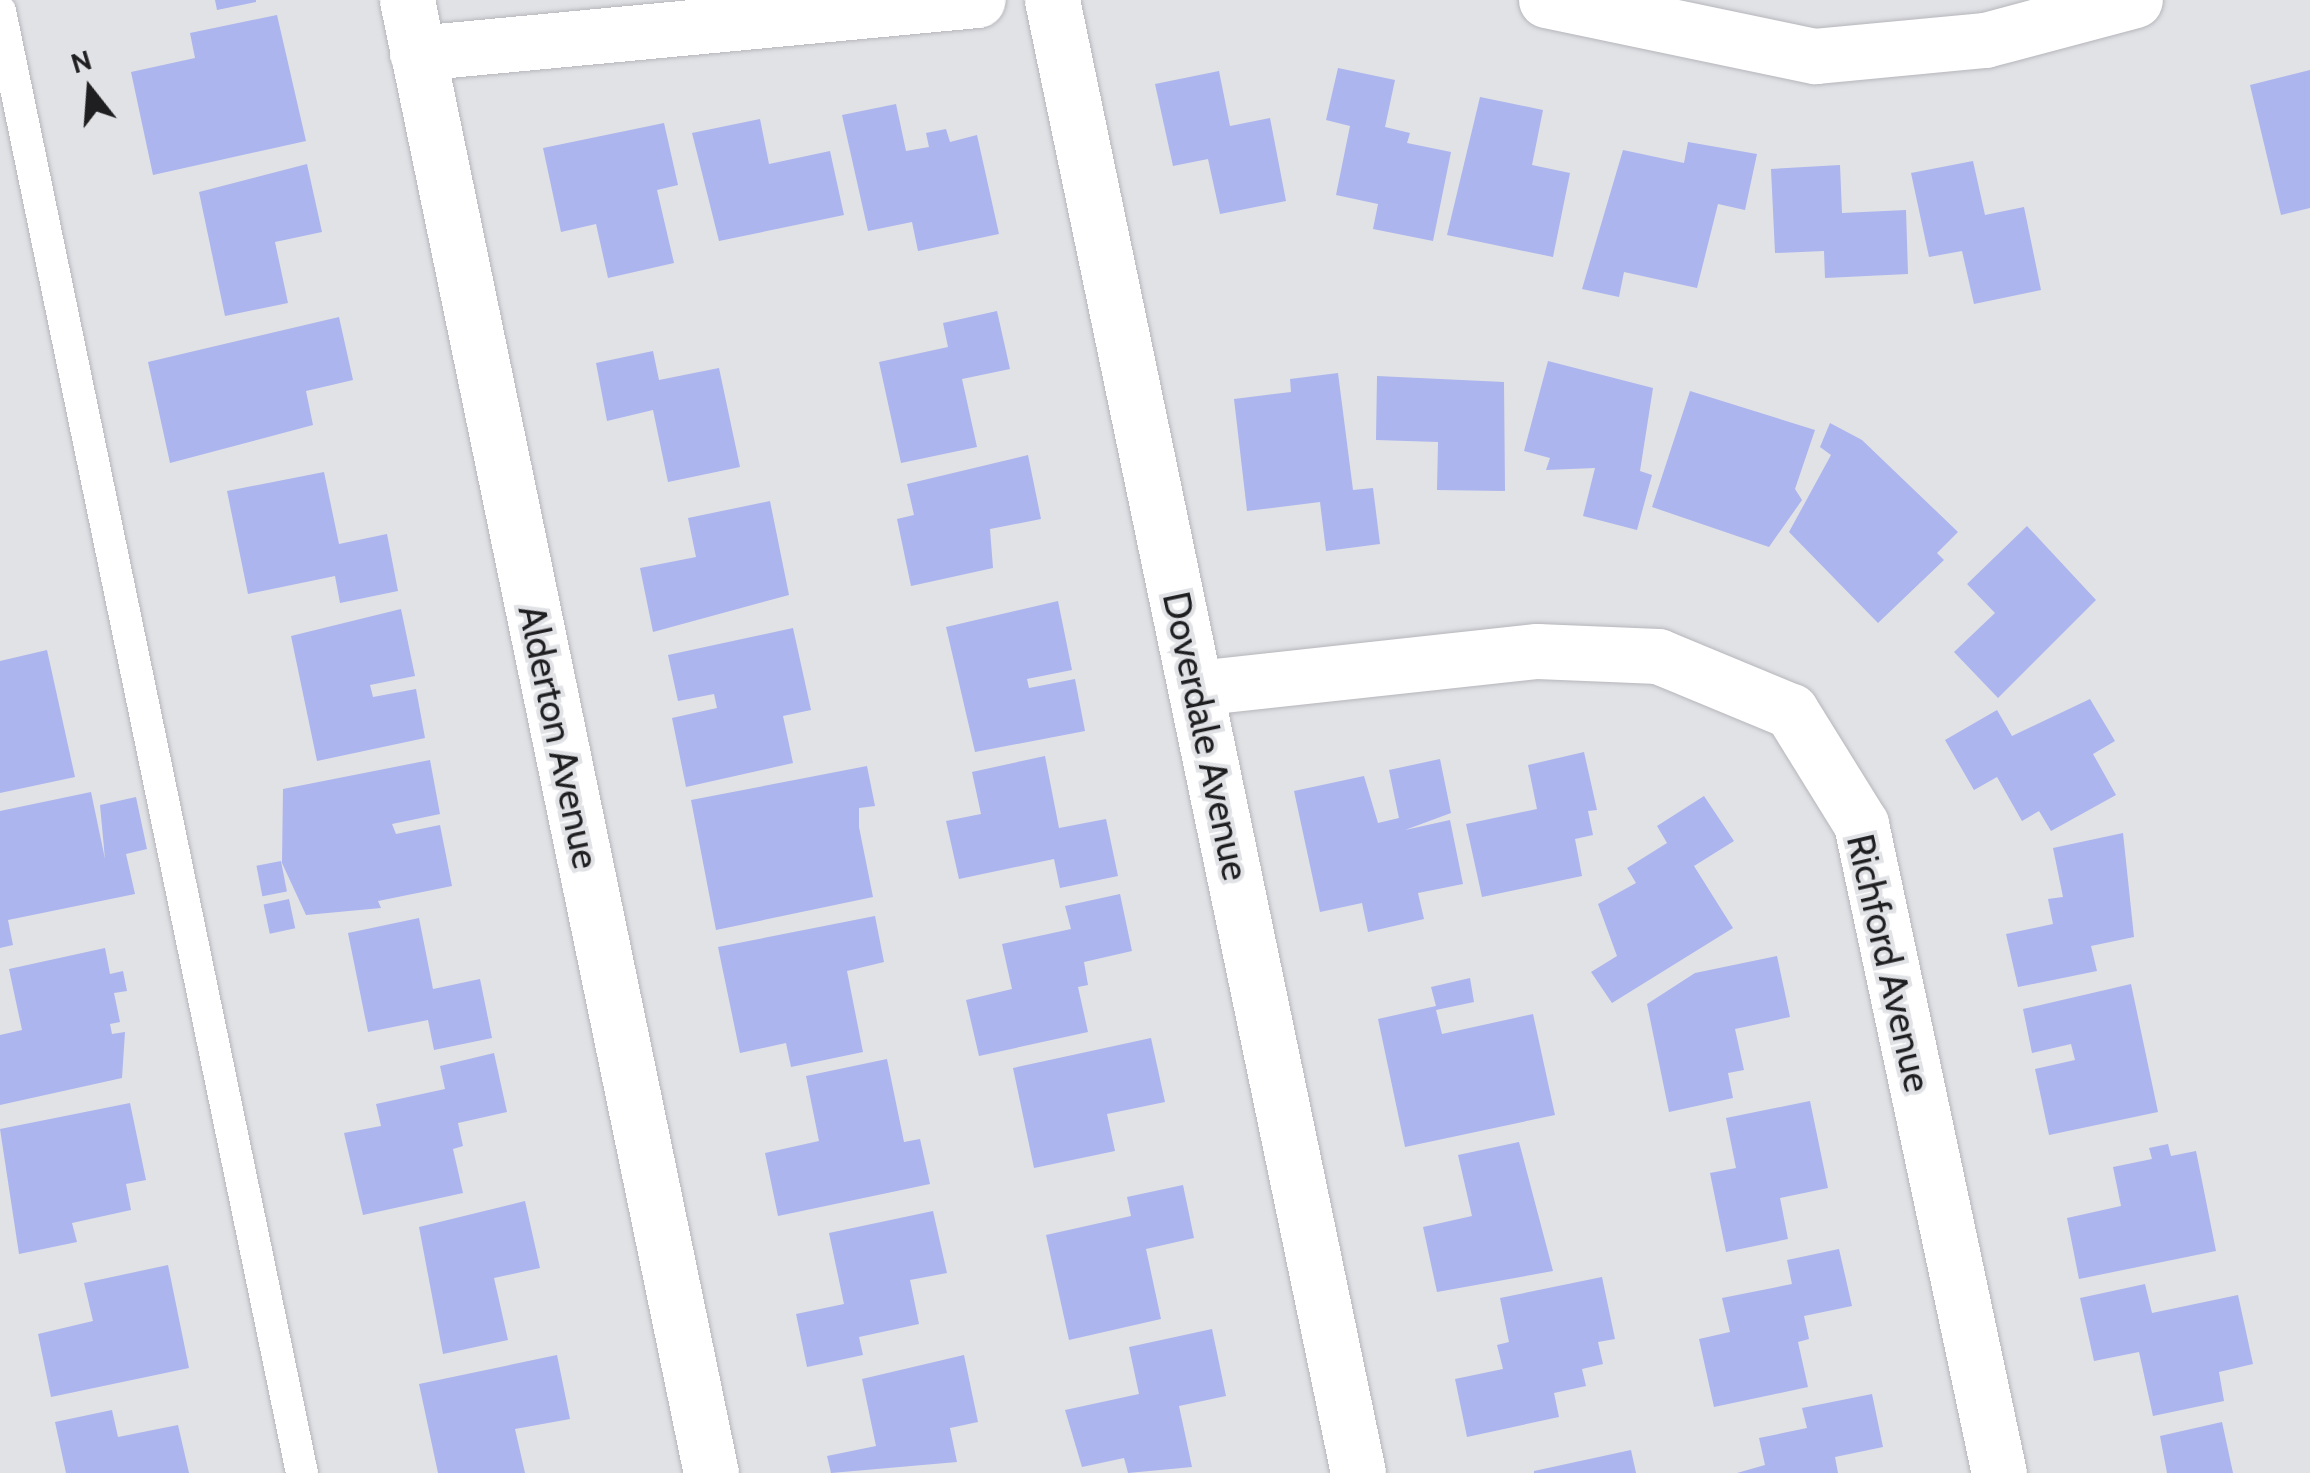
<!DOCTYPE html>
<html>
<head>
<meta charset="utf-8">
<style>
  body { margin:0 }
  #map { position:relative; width:2310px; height:1473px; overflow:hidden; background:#e1e2e6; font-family:Cabin,sans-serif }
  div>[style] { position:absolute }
  .building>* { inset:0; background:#acb5ed; transform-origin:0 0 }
  .roads { filter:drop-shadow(0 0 2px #b5b6bb) drop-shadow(0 0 2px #b5b6bb) }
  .lane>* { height:32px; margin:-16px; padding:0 16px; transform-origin:16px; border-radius:16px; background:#fff }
  .street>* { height:55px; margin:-27.5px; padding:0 27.5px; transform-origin:27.5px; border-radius:27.5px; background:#fff }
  span { translate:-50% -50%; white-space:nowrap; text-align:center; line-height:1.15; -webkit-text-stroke:8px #e1e2e6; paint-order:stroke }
  .street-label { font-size:38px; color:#1f1f21 }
  .north { position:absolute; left:40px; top:40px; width:100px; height:100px; -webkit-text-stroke:8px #e1e2e6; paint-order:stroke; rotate:343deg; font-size:28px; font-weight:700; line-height:40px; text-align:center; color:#1f1f21 }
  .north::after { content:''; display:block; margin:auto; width:35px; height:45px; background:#1f1f21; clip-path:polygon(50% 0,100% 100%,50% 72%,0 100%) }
</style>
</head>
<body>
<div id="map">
  <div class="building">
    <div style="clip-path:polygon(215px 0,256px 0,256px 2px,217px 10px)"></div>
    <div style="clip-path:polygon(277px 15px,306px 141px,153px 175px,131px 72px,195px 58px,190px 33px)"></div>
    <div style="clip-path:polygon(1338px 68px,1395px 80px,1385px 127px,1410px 133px,1407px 143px,1451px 152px,1433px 241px,1373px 229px,1378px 204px,1336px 195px,1350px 126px,1326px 120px)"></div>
    <div style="clip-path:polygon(2310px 70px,2310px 208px,2281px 215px,2250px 85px)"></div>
    <div style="clip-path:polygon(1219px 71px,1230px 126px,1270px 118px,1286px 201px,1220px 214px,1208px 159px,1173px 166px,1155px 84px)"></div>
    <div style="clip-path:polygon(1480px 97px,1543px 110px,1532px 165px,1570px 173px,1553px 257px,1447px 235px)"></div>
    <div style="clip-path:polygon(896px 104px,906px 151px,929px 147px,926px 133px,946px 129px,950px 142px,977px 135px,999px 234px,918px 251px,912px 222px,868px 231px,842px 115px)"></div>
    <div style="clip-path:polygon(760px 119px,769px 164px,830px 151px,844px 215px,719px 241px,692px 133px)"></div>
    <div style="clip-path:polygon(664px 123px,678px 185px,657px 190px,674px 263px,608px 278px,596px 224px,561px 232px,543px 148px)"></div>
    <div style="clip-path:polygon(1688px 142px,1757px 154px,1745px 210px,1718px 204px,1697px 288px,1624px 272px,1619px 297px,1582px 289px,1623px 150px,1684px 163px)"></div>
    <div style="clip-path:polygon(1973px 161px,1985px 215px,2024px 207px,2041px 290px,1974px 304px,1962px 251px,1929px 257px,1911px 173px)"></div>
    <div style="clip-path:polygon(307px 164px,322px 232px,275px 242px,288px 303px,225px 316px,199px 192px)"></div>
    <div style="clip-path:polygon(1840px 165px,1842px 213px,1906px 210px,1908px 274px,1825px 278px,1824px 251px,1775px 253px,1771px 169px)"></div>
    <div style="clip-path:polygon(997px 311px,1010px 369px,962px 379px,977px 447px,901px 463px,879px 362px,948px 347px,943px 323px)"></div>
    <div style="clip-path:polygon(339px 317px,353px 380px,306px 391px,313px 425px,170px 463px,148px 362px)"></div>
    <div style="clip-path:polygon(653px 351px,659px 380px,719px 368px,740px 467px,668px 482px,653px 410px,607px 421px,596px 363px)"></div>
    <div style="clip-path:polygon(1548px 361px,1653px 388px,1640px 471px,1652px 475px,1637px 530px,1583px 516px,1595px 468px,1546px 470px,1550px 458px,1524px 451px)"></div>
    <div style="clip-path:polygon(1338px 373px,1353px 490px,1373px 488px,1380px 544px,1326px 551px,1320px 502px,1247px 511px,1234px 399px,1291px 392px,1290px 379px)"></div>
    <div style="clip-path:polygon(1377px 376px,1504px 382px,1505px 491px,1437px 490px,1438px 442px,1376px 440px)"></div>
    <div style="clip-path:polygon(1690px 391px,1815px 430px,1795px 489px,1802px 500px,1769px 547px,1652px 507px)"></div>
    <div style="clip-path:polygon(1830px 423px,1862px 440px,1958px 532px,1937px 553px,1944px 560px,1878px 623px,1789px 532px,1831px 455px,1820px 447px)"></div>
    <div style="clip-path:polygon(1028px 455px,1041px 519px,990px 529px,993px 568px,911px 586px,897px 519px,914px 515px,907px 484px)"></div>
    <div style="clip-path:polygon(324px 472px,339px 544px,387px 534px,398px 591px,340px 603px,335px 576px,248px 594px,227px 491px)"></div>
    <div style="clip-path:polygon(770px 501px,789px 595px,653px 632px,640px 568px,696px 557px,688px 518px)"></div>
    <div style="clip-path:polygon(2027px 526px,2096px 600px,1998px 698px,1954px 652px,1995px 613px,1967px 584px)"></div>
    <div style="clip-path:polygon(1058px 601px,1072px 670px,1027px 679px,1029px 688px,1075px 679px,1085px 731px,975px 752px,946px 627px)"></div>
    <div style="clip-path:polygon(401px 609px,415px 676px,370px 685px,373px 697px,416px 689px,425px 738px,317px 761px,291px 636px)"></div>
    <div style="clip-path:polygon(793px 628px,811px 710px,783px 716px,793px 763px,686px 787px,672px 718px,717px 708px,714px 694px,678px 701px,668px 655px)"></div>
    <div style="clip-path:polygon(47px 650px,75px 777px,0 793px,0 661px)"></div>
    <div style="clip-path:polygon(2090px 699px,2115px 741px,2093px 754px,2116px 795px,2051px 831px,2039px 811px,2022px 821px,1997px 777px,1974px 790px,1945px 740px,1997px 710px,2012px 736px)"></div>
    <div style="clip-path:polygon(1584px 752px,1597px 810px,1588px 811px,1593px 835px,1575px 839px,1582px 876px,1482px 897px,1466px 824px,1537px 809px,1528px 765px)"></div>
    <div style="clip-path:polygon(1045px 756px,1059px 828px,1106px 819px,1118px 876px,1060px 888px,1054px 859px,959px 879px,946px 821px,981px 814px,972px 772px)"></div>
    <div style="clip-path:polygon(1440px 759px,1451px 813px,1405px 830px,1450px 820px,1463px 884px,1418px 893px,1424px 919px,1368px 932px,1362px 903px,1320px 912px,1294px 791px,1364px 776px,1378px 823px,1399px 818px,1389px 770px)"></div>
    <div style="clip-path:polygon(430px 760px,440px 814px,392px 824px,396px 834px,440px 825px,452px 886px,378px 901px,381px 908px,306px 915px,282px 863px,283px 789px)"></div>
    <div style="clip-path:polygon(867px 766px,875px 806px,859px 808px,859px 827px,873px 897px,716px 930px,691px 800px)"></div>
    <div style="clip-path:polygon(91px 792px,105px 859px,100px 805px,136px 797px,147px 849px,126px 854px,135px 894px,8px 920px,13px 945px,0 948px,0 811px)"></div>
    <div style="clip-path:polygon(1704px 796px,1734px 841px,1694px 866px,1733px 928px,1612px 1003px,1591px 972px,1617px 956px,1598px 904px,1636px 883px,1627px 868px,1667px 843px,1657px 826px)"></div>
    <div style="clip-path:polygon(2123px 833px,2134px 937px,2091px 946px,2097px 971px,2018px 987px,2006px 934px,2053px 924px,2048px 899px,2063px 897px,2053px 848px)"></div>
    <div style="left:281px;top:861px;width:31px;height:25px;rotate:79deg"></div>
    <div style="clip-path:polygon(1120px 894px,1132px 951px,1084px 962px,1088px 985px,1078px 987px,1088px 1032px,979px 1056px,966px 1000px,1012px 989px,1002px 944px,1071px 929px,1065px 906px)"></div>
    <div style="left:289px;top:899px;width:30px;height:26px;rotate:78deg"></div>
    <div style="clip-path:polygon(875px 916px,884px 962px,847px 971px,863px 1052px,791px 1067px,786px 1043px,740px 1053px,718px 947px)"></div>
    <div style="clip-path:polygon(419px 918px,433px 989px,480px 979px,492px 1038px,434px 1050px,428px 1020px,368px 1032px,348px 933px)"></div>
    <div style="clip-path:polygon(105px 948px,110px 974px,123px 971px,127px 991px,114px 993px,120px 1022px,110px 1024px,112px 1034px,125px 1032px,122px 1078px,0 1105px,0 1035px,22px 1030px,9px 969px)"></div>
    <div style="clip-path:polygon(1777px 956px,1790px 1017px,1735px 1029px,1744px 1070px,1728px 1073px,1733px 1098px,1669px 1112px,1647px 1004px,1695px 973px)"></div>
    <div style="clip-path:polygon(1470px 978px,1474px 1002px,1436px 1010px,1442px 1034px,1533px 1014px,1555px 1115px,1405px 1147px,1378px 1019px,1436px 1006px,1431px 987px)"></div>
    <div style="clip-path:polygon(2131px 984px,2158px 1112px,2049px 1135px,2035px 1069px,2075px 1060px,2071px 1044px,2032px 1053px,2023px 1009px)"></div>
    <div style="clip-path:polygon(1151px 1038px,1165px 1102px,1107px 1114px,1115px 1151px,1034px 1168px,1013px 1068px)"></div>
    <div style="clip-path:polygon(494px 1053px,507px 1112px,458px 1123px,463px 1146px,453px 1149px,463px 1193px,363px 1215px,344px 1133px,381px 1126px,376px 1104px,445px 1089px,440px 1066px)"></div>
    <div style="clip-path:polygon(887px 1059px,904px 1142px,920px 1139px,930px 1184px,778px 1216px,765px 1153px,819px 1141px,806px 1076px)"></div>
    <div style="clip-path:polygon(1810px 1101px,1828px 1188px,1780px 1198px,1788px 1239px,1726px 1252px,1710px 1173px,1736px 1168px,1726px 1118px)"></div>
    <div style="clip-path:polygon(130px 1103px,146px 1180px,126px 1184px,131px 1210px,72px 1223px,77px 1242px,19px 1254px,0 1129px)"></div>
    <div style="clip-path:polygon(1519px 1142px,1553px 1271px,1437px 1292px,1423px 1227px,1472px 1216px,1458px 1155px)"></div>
    <div style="clip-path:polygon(2168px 1144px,2171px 1156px,2196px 1151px,2216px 1251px,2079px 1279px,2067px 1218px,2121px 1206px,2113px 1167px,2152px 1159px,2149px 1148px)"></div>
    <div style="clip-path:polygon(1183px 1185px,1194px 1238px,1146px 1249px,1161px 1319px,1069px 1340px,1046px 1235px,1131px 1216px,1127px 1197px)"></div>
    <div style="clip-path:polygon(525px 1201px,540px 1268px,494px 1278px,508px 1340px,443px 1354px,419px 1227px)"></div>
    <div style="clip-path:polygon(933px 1211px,947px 1273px,910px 1280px,919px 1324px,859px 1337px,863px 1355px,807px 1367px,796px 1314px,844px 1304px,829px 1233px)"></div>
    <div style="clip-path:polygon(1839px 1249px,1852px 1306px,1804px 1316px,1809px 1339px,1798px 1342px,1808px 1387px,1714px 1407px,1699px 1339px,1730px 1332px,1722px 1298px,1792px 1284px,1787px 1260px)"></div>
    <div style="clip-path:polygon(168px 1265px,189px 1368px,51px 1397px,38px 1334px,93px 1321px,84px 1283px)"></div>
    <div style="clip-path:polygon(1602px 1277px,1615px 1339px,1598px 1342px,1603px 1364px,1582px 1369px,1586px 1386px,1554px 1393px,1559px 1417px,1467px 1437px,1455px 1379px,1503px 1369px,1497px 1345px,1509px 1342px,1500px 1298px)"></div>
    <div style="clip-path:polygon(2145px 1284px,2152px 1313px,2238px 1295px,2253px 1364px,2219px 1372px,2224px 1401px,2153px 1416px,2139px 1352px,2094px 1361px,2080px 1298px)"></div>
    <div style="clip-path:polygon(1212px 1329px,1226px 1396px,1179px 1406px,1192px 1467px,1128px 1473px,1124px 1458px,1082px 1467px,1065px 1410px,1139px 1394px,1129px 1347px)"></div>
    <div style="clip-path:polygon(557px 1355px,570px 1419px,515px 1429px,525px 1473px,438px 1473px,419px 1384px)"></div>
    <div style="clip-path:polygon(964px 1355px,978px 1422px,950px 1428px,957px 1462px,831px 1473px,827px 1456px,876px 1446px,862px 1379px)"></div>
    <div style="clip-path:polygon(1872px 1394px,1883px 1447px,1835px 1457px,1838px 1473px,1737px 1473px,1765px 1465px,1759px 1438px,1807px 1428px,1802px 1408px)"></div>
    <div style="clip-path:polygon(112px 1410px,118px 1437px,178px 1425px,189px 1473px,66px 1473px,55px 1422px)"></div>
    <div style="clip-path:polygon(2222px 1422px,2233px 1473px,2167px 1473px,2160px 1436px)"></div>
    <div style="clip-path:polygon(1631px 1450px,1636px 1473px,1534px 1473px,1534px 1471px)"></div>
  </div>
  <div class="roads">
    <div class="lane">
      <div style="left:0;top:11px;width:1493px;rotate:78.33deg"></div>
    </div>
    <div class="street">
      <div style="left:407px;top:0;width:1504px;rotate:78.34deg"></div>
      <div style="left:1052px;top:0;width:1504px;rotate:78.26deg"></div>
      <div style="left:1546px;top:0;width:275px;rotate:11.8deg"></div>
      <div style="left:1815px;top:56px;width:171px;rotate:-5.4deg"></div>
      <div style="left:1985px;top:40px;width:155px;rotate:-14.9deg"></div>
      <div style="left:417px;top:53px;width:563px;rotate:-5.41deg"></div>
      <div style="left:1196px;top:688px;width:343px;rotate:-6.2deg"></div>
      <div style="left:1537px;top:651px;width:121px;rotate:2.4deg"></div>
      <div style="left:1658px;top:656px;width:144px;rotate:22.5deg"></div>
      <div style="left:1791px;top:711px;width:133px;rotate:58.2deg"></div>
      <div style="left:1861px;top:824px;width:664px;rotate:78deg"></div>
    </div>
  </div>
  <div class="street-label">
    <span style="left:1206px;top:736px;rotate:78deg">Doverdale Avenue</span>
    <span style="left:559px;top:737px;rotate:78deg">Alderton Avenue</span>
    <span style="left:1889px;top:963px;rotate:77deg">Richford Avenue</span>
  </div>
  <div class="north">N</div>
</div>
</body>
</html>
